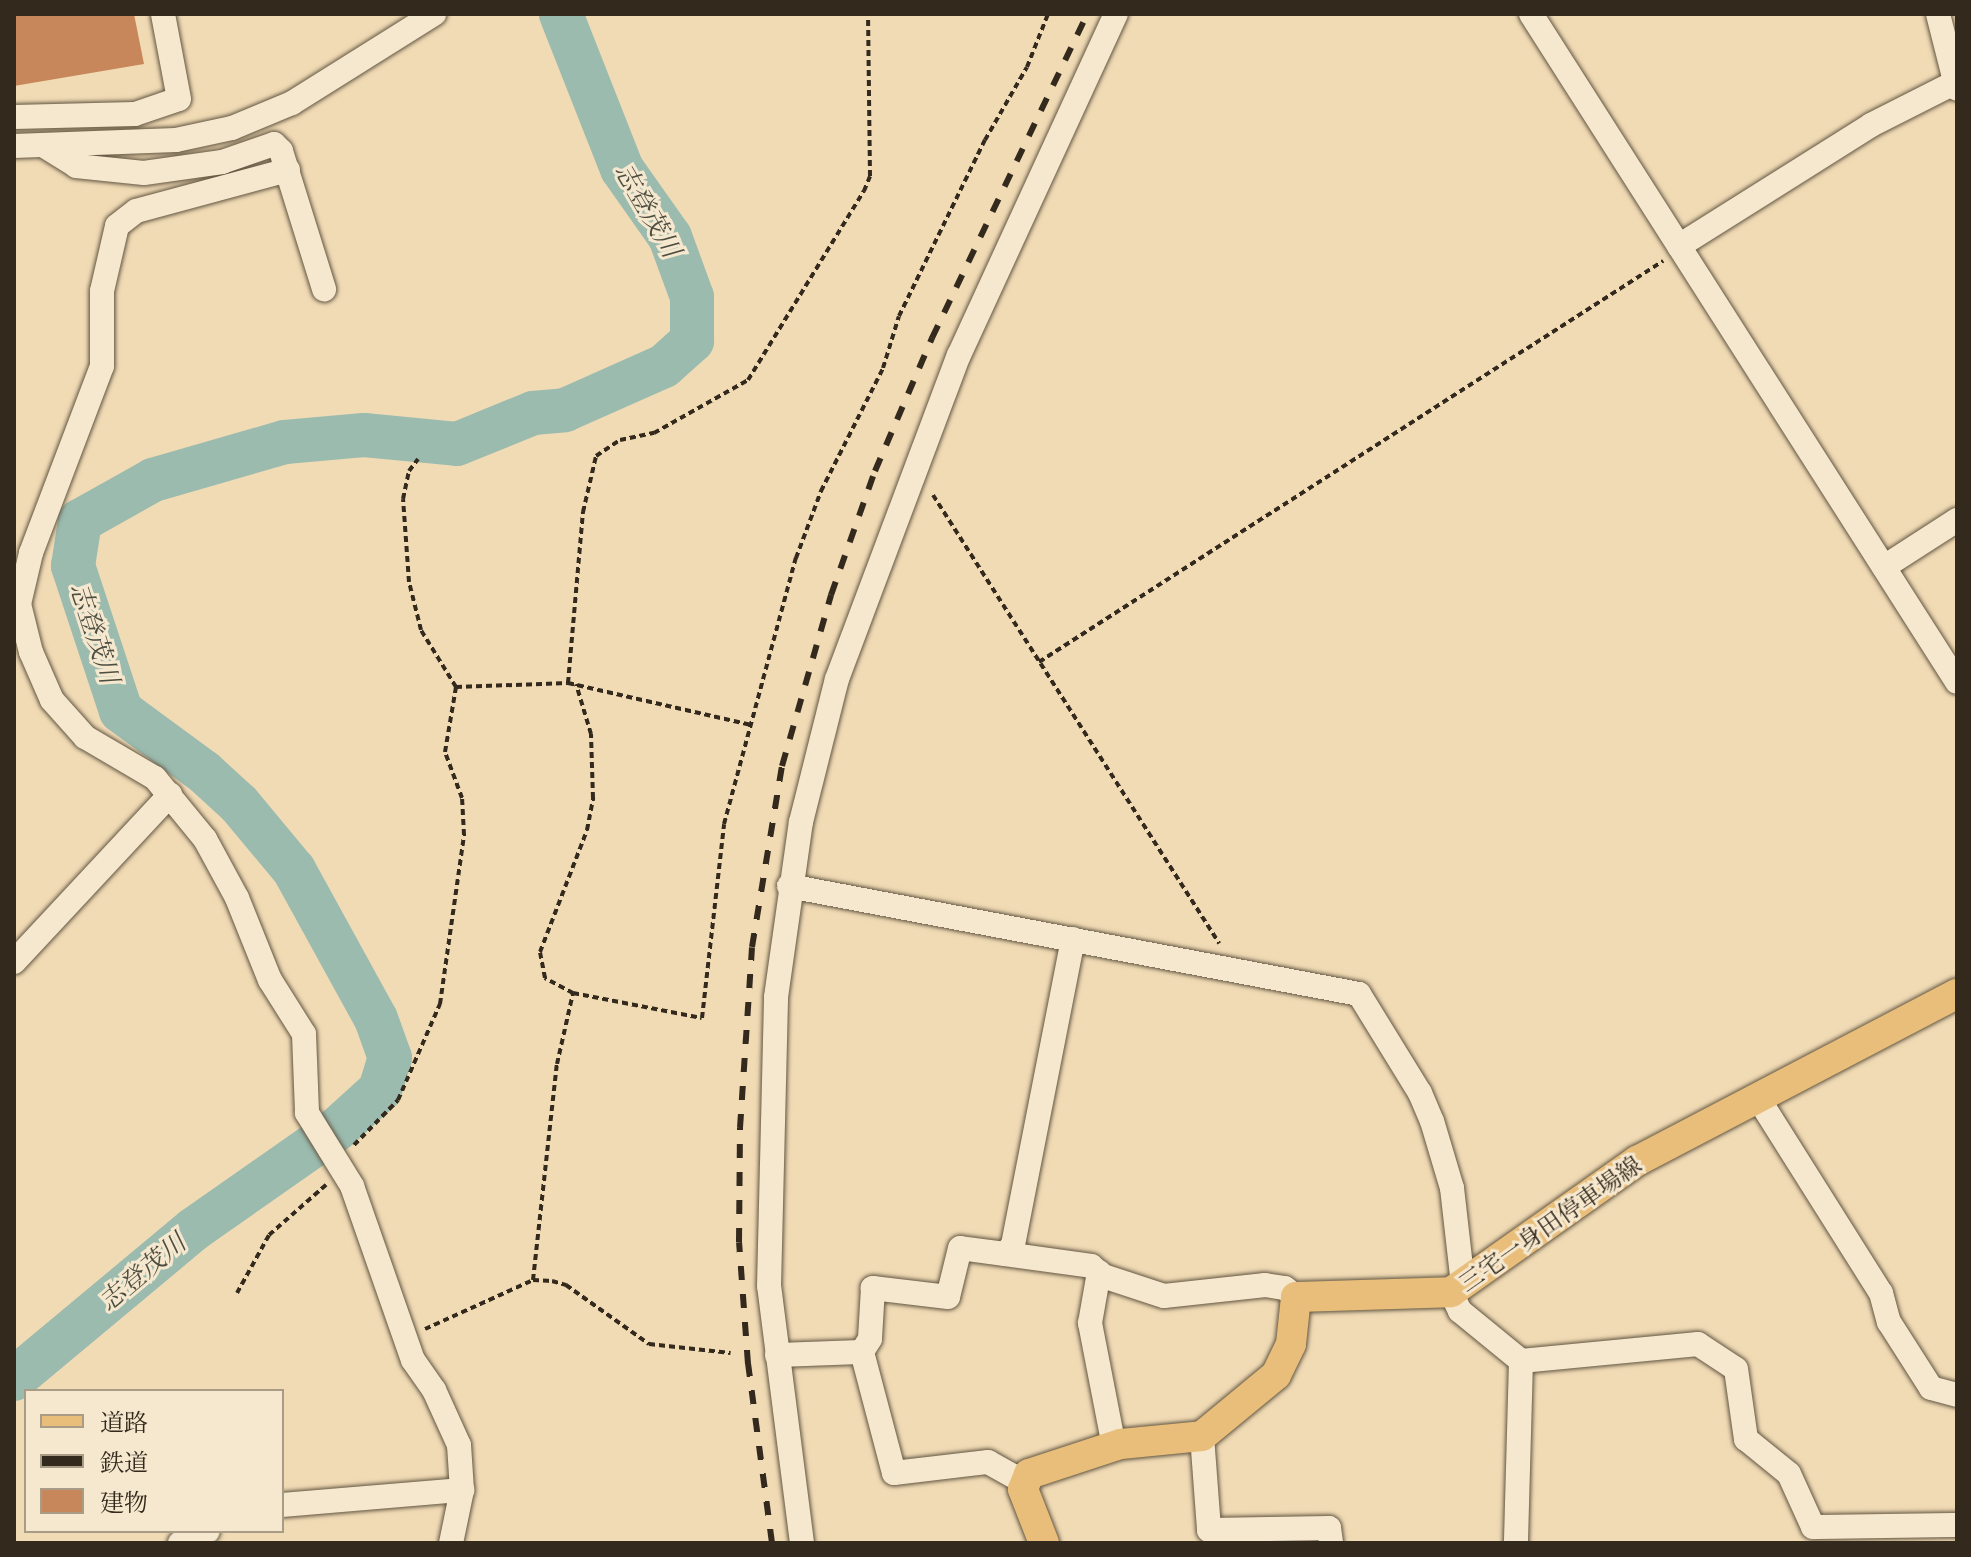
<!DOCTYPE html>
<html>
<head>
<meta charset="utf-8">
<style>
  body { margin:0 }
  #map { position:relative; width:1971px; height:1557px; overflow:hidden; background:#f1dbb5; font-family:"Gentium Book Plus","Noto Serif JP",serif }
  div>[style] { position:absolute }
  .river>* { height:44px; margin:-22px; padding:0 22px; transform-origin:22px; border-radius:22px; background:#9bbbaf }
  .building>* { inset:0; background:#c8875b }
  .path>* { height:4px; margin-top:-2px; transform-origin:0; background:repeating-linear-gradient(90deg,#33291c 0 6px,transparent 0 10px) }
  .roads { filter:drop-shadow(0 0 2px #625642) drop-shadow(0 0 2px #625642) }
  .minor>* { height:24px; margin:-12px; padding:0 12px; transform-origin:12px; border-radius:12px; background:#f6e8cf }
  .major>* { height:30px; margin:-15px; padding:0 15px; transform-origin:15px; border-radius:15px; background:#e8be7a }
  .rail>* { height:6px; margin-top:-3px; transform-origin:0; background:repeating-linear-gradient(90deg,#33291c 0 14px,transparent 0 28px) }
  span { translate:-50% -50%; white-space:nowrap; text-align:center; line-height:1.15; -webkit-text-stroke:6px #f6e8cf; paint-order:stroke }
  .street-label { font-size:24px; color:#33291c }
  .water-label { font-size:26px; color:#4d4e41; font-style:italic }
  .frame { position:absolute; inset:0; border:16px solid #33291c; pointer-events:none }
  .legend { position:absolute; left:24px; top:1389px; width:260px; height:144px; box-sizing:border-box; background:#f6e8cf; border:2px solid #a89c87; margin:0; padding:10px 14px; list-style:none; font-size:24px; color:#33291c }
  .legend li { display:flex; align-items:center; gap:16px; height:40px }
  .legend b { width:40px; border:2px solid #a89c87 }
</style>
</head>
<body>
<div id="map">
  <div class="river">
    <div style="left:14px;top:1379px;width:234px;rotate:-39.8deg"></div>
    <div style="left:194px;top:1229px;width:174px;rotate:-35deg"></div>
    <div style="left:337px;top:1129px;width:58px;rotate:-42.2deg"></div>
    <div style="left:380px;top:1090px;width:34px;rotate:-73deg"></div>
    <div style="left:390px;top:1058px;width:41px;rotate:-109.7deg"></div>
    <div style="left:376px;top:1019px;width:170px;rotate:-118.8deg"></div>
    <div style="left:294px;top:870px;width:86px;rotate:-129.8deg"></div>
    <div style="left:239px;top:804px;width:47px;rotate:-137.6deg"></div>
    <div style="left:204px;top:772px;width:103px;rotate:-143.7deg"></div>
    <div style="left:121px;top:711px;width:153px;rotate:-108.3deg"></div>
    <div style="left:73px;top:566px;width:46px;rotate:-81.2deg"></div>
    <div style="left:80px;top:521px;width:84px;rotate:-29.3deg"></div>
    <div style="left:153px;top:480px;width:137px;rotate:-16.1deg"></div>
    <div style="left:285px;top:442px;width:79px;rotate:-5.1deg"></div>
    <div style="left:364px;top:435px;width:93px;rotate:5.5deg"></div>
    <div style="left:457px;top:444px;width:82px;rotate:-22.2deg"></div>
    <div style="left:533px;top:413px;width:32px;rotate:-5deg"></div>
    <div style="left:565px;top:410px;width:108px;rotate:-24deg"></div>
    <div style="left:664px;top:366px;width:38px;rotate:-42deg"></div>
    <div style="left:692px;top:341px;width:44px;rotate:-90deg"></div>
    <div style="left:692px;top:297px;width:64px;rotate:-110.1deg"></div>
    <div style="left:670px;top:237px;width:83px;rotate:-125.2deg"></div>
    <div style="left:622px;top:169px;width:167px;rotate:-111.5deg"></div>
  </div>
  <div class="building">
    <div style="clip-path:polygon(14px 14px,134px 14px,144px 64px,14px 86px)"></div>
  </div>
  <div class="path">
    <div style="left:933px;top:495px;width:532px;rotate:57.45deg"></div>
    <div style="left:1039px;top:662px;width:742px;rotate:-32.73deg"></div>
    <div style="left:568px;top:683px;width:172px;rotate:-85deg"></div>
    <div style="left:583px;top:512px;width:57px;rotate:-76.9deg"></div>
    <div style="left:596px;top:456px;width:29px;rotate:-34deg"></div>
    <div style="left:620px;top:440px;width:35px;rotate:-12deg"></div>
    <div style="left:654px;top:433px;width:108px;rotate:-29.4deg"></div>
    <div style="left:748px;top:380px;width:222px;rotate:-58.5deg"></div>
    <div style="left:864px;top:191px;width:16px;rotate:-68deg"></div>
    <div style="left:870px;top:176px;width:162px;rotate:-90.7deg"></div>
    <div style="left:456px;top:687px;width:112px;rotate:-2deg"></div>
    <div style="left:568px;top:683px;width:188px;rotate:12.9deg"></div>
    <div style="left:573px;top:993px;width:32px;rotate:-152deg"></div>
    <div style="left:545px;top:978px;width:26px;rotate:-101deg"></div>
    <div style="left:540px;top:952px;width:131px;rotate:-68.9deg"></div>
    <div style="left:587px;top:830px;width:33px;rotate:-79deg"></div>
    <div style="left:593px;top:798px;width:64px;rotate:-91.8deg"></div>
    <div style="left:591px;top:734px;width:52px;rotate:-106.7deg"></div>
    <div style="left:354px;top:1145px;width:63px;rotate:-45.6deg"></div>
    <div style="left:398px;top:1100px;width:105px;rotate:-66.4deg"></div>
    <div style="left:440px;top:1004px;width:171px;rotate:-81.9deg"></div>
    <div style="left:464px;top:835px;width:37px;rotate:-93deg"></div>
    <div style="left:462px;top:798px;width:49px;rotate:-110.3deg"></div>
    <div style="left:445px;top:752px;width:66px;rotate:-80.4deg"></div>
    <div style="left:456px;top:687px;width:67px;rotate:-121.6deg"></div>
    <div style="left:421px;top:630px;width:49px;rotate:-104deg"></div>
    <div style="left:409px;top:582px;width:83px;rotate:-94.1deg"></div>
    <div style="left:403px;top:499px;width:29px;rotate:-78deg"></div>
    <div style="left:409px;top:471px;width:15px;rotate:-53deg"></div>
    <div style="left:533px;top:1280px;width:217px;rotate:-83.7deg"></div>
    <div style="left:557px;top:1064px;width:73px;rotate:-77.3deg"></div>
    <div style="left:573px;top:993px;width:131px;rotate:11deg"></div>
    <div style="left:702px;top:1018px;width:195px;rotate:-83.5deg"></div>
    <div style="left:724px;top:824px;width:276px;rotate:-74.9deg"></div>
    <div style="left:796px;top:558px;width:72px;rotate:-69.5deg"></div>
    <div style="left:821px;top:491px;width:138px;rotate:-63.2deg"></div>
    <div style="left:883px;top:368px;width:54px;rotate:-72.9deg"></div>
    <div style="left:899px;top:316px;width:196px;rotate:-64deg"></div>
    <div style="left:985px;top:140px;width:84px;rotate:-60.1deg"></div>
    <div style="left:1027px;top:67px;width:57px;rotate:-68.4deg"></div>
    <div style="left:237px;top:1293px;width:66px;rotate:-61.1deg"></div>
    <div style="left:269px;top:1235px;width:76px;rotate:-41.3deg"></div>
    <div style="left:425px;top:1329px;width:119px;rotate:-24.4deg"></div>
    <div style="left:533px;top:1280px;width:19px;rotate:3deg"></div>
    <div style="left:552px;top:1281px;width:15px;rotate:16deg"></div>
    <div style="left:566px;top:1285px;width:102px;rotate:35.4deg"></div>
    <div style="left:649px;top:1344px;width:82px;rotate:6.3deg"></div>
  </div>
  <div class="roads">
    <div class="minor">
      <div style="left:1531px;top:14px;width:792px;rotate:57.47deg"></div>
      <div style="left:1938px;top:14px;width:77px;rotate:75.8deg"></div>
      <div style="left:14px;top:117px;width:121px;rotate:-1.4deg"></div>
      <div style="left:135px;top:114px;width:46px;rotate:-18.8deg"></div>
      <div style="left:179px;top:99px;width:86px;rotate:-100.7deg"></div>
      <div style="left:43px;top:145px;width:39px;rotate:32deg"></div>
      <div style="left:76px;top:166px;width:68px;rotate:5.9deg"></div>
      <div style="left:144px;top:173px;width:79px;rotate:-8deg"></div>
      <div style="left:222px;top:162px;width:55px;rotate:-19.1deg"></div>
      <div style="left:274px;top:144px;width:10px;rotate:45deg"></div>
      <div style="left:281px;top:151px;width:145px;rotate:72.7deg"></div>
      <div style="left:14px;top:146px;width:162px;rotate:-2.1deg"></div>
      <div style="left:176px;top:140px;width:57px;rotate:-12.1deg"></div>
      <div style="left:232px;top:128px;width:65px;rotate:-22.6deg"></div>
      <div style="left:292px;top:103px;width:168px;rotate:-32.1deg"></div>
      <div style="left:288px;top:170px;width:157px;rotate:164.9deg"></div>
      <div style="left:136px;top:211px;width:24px;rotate:142deg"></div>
      <div style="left:117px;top:226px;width:67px;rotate:103deg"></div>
      <div style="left:102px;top:291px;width:75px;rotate:90deg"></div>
      <div style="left:102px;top:366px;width:200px;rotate:110.8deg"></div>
      <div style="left:31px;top:553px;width:52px;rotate:103.2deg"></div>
      <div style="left:19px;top:604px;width:49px;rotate:76deg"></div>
      <div style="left:31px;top:652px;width:52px;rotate:66.4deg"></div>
      <div style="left:52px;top:700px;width:50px;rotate:48.3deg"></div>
      <div style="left:85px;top:737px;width:81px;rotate:30.4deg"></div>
      <div style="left:155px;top:778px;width:79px;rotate:50.7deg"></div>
      <div style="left:205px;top:839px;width:67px;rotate:61.5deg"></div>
      <div style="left:237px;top:898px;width:88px;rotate:68.1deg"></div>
      <div style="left:270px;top:980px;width:64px;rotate:57.8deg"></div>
      <div style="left:304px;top:1034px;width:79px;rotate:87.8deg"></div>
      <div style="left:307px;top:1113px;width:86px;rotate:58.3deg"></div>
      <div style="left:352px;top:1186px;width:184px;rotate:70.7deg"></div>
      <div style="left:413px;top:1360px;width:37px;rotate:55deg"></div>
      <div style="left:434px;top:1390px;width:60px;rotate:65.6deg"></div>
      <div style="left:459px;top:1445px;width:45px;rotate:86.2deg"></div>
      <div style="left:462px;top:1490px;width:54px;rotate:101.7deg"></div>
      <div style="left:1679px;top:246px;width:227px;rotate:-32.2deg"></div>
      <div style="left:1871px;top:125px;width:93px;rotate:-26.8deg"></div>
      <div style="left:1884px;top:567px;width:87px;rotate:-32.8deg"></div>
      <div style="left:789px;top:886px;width:580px;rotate:10.73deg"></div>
      <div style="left:1359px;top:994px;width:116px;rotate:58.4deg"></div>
      <div style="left:1420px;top:1093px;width:30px;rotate:67deg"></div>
      <div style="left:1432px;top:1121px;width:70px;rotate:73.4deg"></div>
      <div style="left:1452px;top:1188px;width:97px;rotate:83.5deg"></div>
      <div style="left:1073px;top:939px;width:312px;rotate:101.1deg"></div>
      <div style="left:1013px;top:1245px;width:12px;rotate:132deg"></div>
      <div style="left:1005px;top:1254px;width:87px;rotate:7.9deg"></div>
      <div style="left:1091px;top:1266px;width:16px;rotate:40deg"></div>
      <div style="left:1103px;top:1276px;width:64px;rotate:18.2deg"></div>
      <div style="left:1164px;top:1296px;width:102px;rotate:-6.2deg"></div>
      <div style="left:1265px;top:1285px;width:20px;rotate:9deg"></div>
      <div style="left:1285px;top:1288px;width:14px;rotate:39deg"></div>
      <div style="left:14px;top:962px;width:229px;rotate:-47deg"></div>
      <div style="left:1758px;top:1098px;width:231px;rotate:57.8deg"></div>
      <div style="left:1881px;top:1293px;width:30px;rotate:75deg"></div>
      <div style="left:1889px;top:1322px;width:78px;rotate:57.5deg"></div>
      <div style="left:1931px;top:1388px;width:27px;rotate:15deg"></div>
      <div style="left:1005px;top:1254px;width:45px;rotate:-172.4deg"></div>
      <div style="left:960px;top:1248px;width:50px;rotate:103.8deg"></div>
      <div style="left:948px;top:1297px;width:76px;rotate:-173.2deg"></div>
      <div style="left:873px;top:1288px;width:51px;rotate:93.4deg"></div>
      <div style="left:870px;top:1339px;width:15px;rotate:122deg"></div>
      <div style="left:862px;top:1352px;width:125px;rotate:75.2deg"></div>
      <div style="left:894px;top:1473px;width:95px;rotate:-6.7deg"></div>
      <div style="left:988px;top:1462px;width:41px;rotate:29.1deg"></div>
      <div style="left:1099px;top:1272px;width:52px;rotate:100deg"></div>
      <div style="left:1090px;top:1323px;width:125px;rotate:79deg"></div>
      <div style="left:1451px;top:1292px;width:21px;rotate:65deg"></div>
      <div style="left:1460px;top:1311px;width:79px;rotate:39.3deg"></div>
      <div style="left:1521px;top:1361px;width:182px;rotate:91.6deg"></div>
      <div style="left:777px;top:1355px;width:85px;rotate:-2deg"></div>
      <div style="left:1521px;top:1361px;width:178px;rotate:-5.5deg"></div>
      <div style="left:1698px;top:1344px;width:45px;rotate:33.3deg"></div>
      <div style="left:1736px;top:1369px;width:71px;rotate:81.9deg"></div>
      <div style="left:1746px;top:1439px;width:55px;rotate:39.1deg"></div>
      <div style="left:1789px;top:1474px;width:58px;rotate:65.6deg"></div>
      <div style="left:1813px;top:1527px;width:144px;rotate:-0.8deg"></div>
      <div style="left:1202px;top:1436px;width:94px;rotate:85.7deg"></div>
      <div style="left:1209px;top:1530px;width:120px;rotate:-1deg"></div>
      <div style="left:1329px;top:1528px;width:15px;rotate:82deg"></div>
      <div style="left:282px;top:1505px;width:181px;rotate:-4.8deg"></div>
      <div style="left:180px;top:1543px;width:30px;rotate:-23deg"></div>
      <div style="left:802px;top:1543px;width:259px;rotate:-97.3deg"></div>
      <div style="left:769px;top:1286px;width:289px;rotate:-88.6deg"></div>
      <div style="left:776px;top:997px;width:177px;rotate:-81.9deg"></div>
      <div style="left:801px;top:822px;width:147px;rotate:-75.9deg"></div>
      <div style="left:837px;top:679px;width:346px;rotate:-69.4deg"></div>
      <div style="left:959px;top:355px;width:375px;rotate:-65.3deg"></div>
    </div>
    <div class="major">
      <div style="left:1044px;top:1543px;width:58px;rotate:-111.3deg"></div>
      <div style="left:1023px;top:1489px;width:16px;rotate:-68deg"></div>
      <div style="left:1029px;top:1474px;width:97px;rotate:-18.1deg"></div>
      <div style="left:1121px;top:1444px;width:81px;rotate:-5.6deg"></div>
      <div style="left:1202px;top:1436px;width:96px;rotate:-39.5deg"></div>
      <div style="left:1276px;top:1375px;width:34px;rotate:-64deg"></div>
      <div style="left:1291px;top:1344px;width:47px;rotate:-83.9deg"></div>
      <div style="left:1296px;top:1297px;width:155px;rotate:-1.8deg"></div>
      <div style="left:1451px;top:1292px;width:228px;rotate:-35.2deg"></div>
      <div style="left:1637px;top:1161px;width:361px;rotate:-27.6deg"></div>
    </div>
  </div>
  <div class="rail">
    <div style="left:772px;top:1543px;width:181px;rotate:-97.6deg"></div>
    <div style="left:748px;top:1364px;width:122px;rotate:-94.2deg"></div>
    <div style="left:739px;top:1242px;width:114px;rotate:-89.5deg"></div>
    <div style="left:740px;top:1128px;width:181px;rotate:-86.2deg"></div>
    <div style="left:752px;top:947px;width:183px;rotate:-80.6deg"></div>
    <div style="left:782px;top:766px;width:178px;rotate:-74deg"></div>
    <div style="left:831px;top:595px;width:132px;rotate:-70.5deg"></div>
    <div style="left:875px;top:471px;width:145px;rotate:-66.8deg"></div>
    <div style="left:932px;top:338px;width:359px;rotate:-64.4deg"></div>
  </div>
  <div class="street-label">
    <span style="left:1550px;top:1224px;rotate:-35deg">三宅一身田停車場線</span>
  </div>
  <div class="water-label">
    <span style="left:648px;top:210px;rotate:60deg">志登茂川</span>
    <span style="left:95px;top:633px;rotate:72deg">志登茂川</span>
    <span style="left:142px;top:1272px;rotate:-40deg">志登茂川</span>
  </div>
  <div class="frame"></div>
  <ul class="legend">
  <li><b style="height:10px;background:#e8be7a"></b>道路</li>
  <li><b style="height:10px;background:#33291c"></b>鉄道</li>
  <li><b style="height:22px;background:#c8875b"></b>建物</li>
  </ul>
</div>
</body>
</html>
